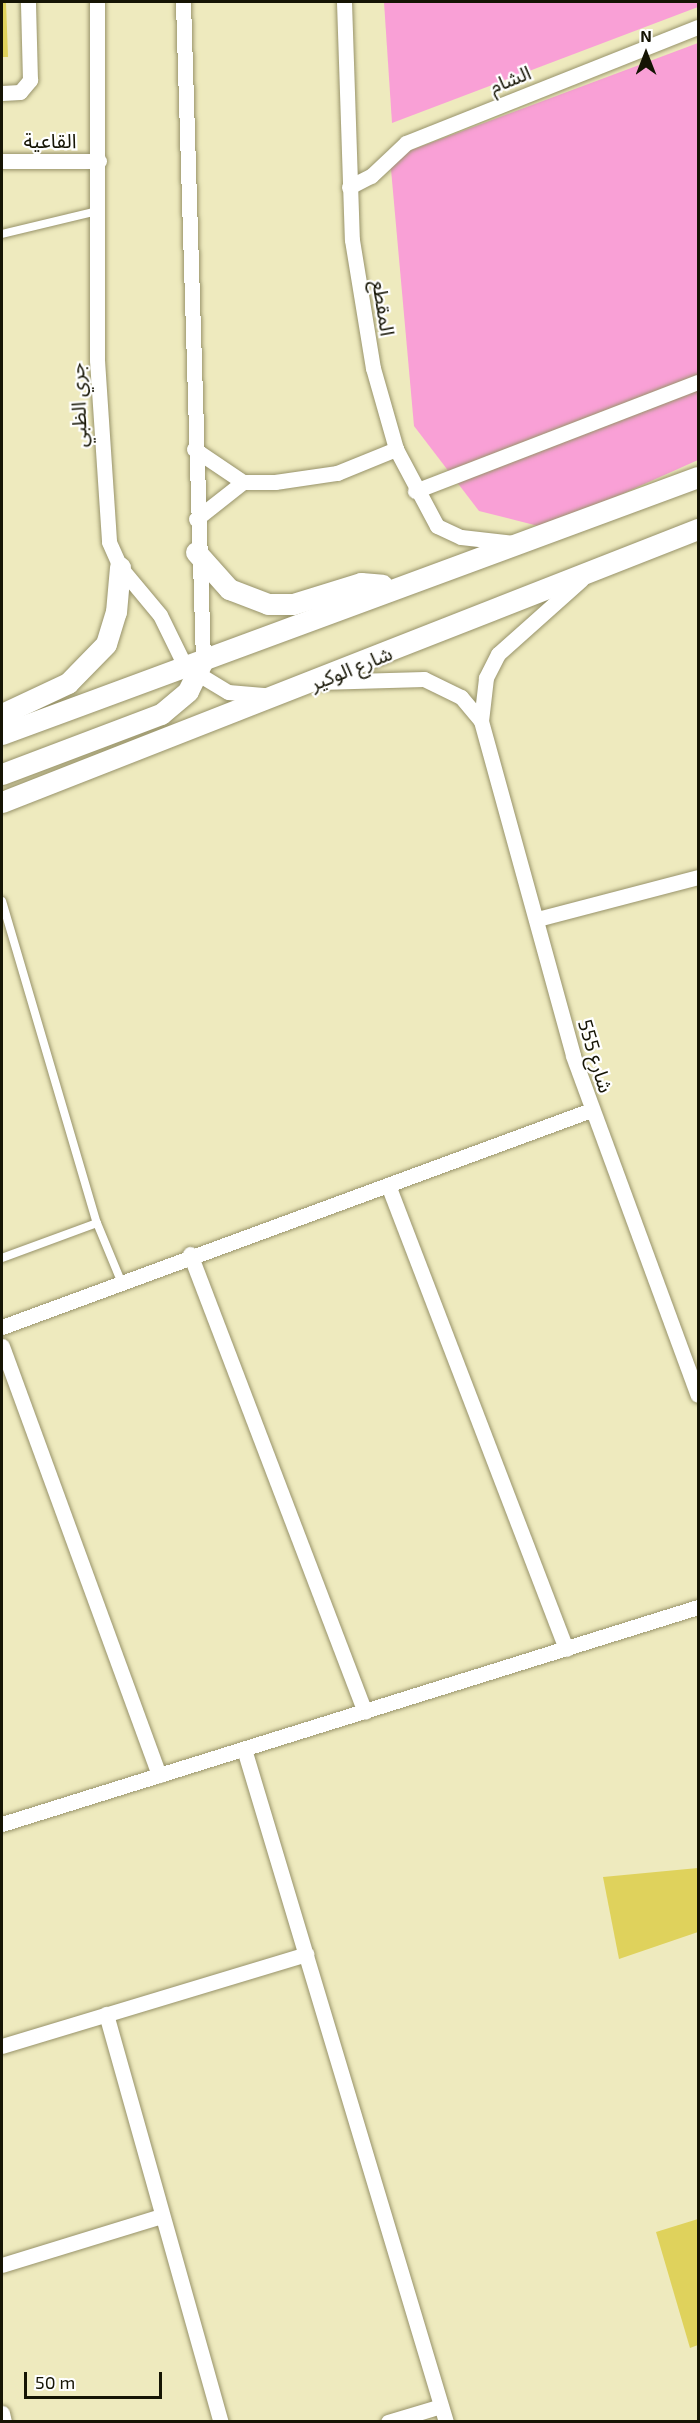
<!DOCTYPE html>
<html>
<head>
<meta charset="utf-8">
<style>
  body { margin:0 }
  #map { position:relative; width:700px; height:2423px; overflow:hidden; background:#eeeabe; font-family:"Exo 2","Noto Sans Arabic",sans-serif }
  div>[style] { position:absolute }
  .green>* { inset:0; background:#f9a0d6 }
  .building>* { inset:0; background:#dfd25c }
  .roads { filter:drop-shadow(0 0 2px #98936a) drop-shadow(0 0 2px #98936a) }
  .lane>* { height:8px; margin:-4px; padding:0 4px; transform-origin:4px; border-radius:4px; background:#fff }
  .street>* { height:15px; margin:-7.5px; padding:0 7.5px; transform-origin:7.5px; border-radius:7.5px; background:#fff }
  .secondary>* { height:21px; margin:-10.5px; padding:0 10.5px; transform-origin:10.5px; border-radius:10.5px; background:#fff }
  span { translate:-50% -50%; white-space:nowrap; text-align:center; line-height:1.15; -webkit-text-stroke:4.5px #fff; paint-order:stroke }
  .street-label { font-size:20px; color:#151404 }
  .frame { position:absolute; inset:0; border:3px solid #151404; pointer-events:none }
  .north { position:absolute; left:616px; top:24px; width:60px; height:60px; -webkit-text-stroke:4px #fff; paint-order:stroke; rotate:0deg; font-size:16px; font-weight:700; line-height:24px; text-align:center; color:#151404 }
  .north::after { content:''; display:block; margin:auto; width:21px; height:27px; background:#151404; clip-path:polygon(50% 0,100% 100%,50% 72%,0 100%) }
  .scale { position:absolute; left:24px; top:2372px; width:138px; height:27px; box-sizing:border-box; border:3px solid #151404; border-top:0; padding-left:8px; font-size:18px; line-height:21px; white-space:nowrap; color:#151404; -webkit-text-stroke:4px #fff; paint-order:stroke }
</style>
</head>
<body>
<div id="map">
  <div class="green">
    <div style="clip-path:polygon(384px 2px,698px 2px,698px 7px,392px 123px)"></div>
    <div style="clip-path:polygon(698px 43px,698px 460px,546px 528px,479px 511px,414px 426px,390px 158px)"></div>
  </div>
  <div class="building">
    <div style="clip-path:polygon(2px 2px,6px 2px,8px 57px,2px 57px)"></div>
    <div style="clip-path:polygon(698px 1868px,698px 1932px,619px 1959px,603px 1877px)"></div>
    <div style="clip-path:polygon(698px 2219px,698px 2345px,690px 2348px,656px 2232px)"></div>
  </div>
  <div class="roads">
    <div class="lane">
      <div style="left:2px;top:234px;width:99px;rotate:-13.5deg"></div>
      <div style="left:2px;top:901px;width:336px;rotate:73.6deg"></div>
      <div style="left:97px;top:1223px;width:101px;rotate:159.8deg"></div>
      <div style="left:97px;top:1223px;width:63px;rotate:67.5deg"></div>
    </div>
    <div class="street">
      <div style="left:97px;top:2px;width:358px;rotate:90deg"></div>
      <div style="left:97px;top:360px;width:182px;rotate:86.2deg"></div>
      <div style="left:109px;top:542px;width:27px;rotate:66deg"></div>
      <div style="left:120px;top:567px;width:62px;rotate:50.2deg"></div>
      <div style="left:160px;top:615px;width:57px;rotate:63.9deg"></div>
      <div style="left:185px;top:666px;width:50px;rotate:31.2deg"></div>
      <div style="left:228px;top:692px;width:38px;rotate:5deg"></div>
      <div style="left:183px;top:2px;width:658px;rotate:88.26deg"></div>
      <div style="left:344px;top:2px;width:238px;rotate:88.1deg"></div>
      <div style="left:352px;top:240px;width:130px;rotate:80.7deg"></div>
      <div style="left:373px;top:368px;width:84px;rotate:74.1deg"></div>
      <div style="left:396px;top:449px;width:87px;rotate:62deg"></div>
      <div style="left:437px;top:526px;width:26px;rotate:25deg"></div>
      <div style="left:461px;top:537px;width:53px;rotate:6.5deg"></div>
      <div style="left:2px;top:93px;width:18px;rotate:-3deg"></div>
      <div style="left:20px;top:92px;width:16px;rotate:-50deg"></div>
      <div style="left:30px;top:80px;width:78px;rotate:-91.5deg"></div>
      <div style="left:2px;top:161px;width:97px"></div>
      <div style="left:349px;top:187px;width:25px;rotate:-27deg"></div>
      <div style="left:371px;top:176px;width:48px;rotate:-43.3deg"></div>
      <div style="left:406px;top:143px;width:314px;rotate:-21.7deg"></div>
      <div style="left:194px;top:449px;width:59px;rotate:34deg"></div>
      <div style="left:243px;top:482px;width:32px"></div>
      <div style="left:275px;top:482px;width:63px;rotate:-8.3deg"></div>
      <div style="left:337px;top:473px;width:64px;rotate:-22.1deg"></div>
      <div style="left:415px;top:491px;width:303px;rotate:-21.1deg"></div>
      <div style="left:196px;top:519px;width:60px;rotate:-38.2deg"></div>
      <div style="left:581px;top:580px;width:111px;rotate:138.3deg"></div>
      <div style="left:498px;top:654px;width:27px;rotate:117deg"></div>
      <div style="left:486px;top:678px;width:43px;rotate:96.6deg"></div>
      <div style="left:481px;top:721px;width:347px;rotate:74.6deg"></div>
      <div style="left:573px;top:1056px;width:361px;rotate:69.8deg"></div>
      <div style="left:319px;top:682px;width:105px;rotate:-1.6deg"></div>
      <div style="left:424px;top:679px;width:41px;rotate:25.9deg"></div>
      <div style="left:461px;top:697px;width:31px;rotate:50deg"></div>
      <div style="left:537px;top:919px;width:166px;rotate:-14.6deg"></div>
      <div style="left:388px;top:1185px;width:497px;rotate:69deg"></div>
      <div style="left:190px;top:1254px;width:490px;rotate:69.1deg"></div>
      <div style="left:2px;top:1327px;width:628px;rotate:-20.22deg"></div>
      <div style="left:2px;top:1346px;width:457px;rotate:69.9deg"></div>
      <div style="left:244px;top:1749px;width:703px;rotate:73.29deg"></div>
      <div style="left:2px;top:1824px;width:729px;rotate:-17.32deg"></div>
      <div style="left:106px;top:2014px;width:424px;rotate:74.3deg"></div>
      <div style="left:2px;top:2046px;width:318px;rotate:-16.8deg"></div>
      <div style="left:2px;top:2265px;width:166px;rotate:-17.1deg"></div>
      <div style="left:2px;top:2413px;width:9px;rotate:77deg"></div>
      <div style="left:388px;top:2422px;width:55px;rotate:-16.8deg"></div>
    </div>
    <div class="secondary">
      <div style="left:196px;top:552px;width:50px;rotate:48.3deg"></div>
      <div style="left:229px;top:589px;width:42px;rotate:21deg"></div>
      <div style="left:268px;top:604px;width:25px"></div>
      <div style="left:293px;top:604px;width:71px;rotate:-17.2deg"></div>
      <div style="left:361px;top:583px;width:21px;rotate:5deg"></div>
      <div style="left:2px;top:714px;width:73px;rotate:-25.2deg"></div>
      <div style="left:68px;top:683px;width:54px;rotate:-45.7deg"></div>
      <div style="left:106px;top:644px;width:34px;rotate:-73deg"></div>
      <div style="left:116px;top:612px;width:45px;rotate:-84.9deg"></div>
      <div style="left:2px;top:734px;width:742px;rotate:-20.27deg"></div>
      <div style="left:2px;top:774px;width:170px;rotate:-20.7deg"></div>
      <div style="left:161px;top:714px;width:35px;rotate:-40deg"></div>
      <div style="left:188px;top:691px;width:34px;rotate:-64deg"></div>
      <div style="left:2px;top:802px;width:748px;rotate:-21.42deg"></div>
    </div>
  </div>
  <div class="street-label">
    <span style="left:510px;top:79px;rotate:-22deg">الشام</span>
    <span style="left:50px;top:140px">القاعية</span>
    <span style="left:384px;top:308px;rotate:81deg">المقطع</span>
    <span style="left:78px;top:405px;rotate:-92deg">جري الظبي</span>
    <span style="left:351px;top:668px;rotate:-22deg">شارع الوكير</span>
    <span style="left:596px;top:1056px;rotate:73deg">شارع 555</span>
  </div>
  <div class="frame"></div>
  <div class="north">N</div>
  <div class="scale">50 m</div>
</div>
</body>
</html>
